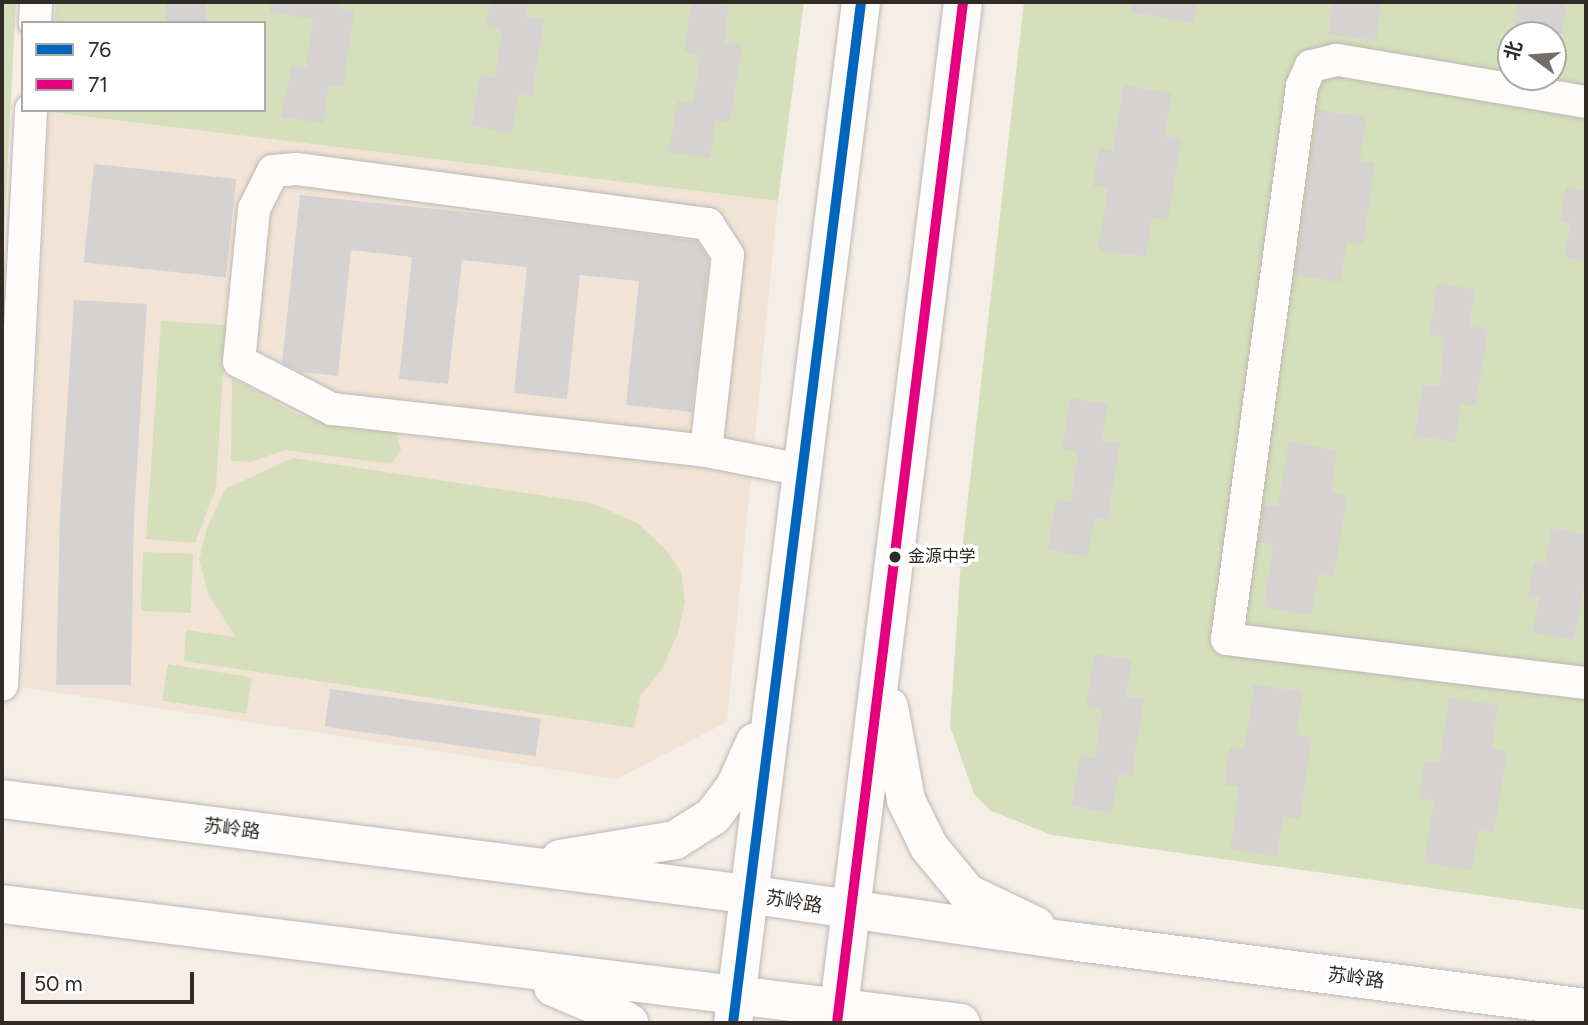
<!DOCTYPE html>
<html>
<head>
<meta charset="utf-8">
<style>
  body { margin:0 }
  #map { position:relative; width:1588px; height:1025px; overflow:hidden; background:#f5eee7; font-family:Figtree,"Noto Sans SC",sans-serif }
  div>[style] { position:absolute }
  .built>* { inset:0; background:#f1e4d6 }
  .green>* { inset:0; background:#d6dfbc; transform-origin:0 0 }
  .building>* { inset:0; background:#d6d2d2; transform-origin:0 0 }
  .roads { filter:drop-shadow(0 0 2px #bdb8b2) drop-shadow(0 0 2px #bdb8b2) }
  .minor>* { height:32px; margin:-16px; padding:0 16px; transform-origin:16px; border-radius:16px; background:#fefcfb }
  .major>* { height:38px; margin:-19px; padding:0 19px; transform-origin:19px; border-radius:19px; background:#fefcfb }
  .bus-1>* { height:10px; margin:-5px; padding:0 5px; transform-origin:5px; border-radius:5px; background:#0065bd }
  .bus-2>* { height:10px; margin:-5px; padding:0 5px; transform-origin:5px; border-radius:5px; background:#e5007d }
  .dots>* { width:19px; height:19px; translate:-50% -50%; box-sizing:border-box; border:4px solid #fff; border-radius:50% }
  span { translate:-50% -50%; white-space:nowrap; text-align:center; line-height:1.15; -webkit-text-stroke:7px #fff; paint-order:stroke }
  .bus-label { font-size:17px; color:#302b26 }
  .left { translate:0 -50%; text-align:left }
  .street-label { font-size:19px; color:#302b26 }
  .frame { position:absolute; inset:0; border:4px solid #302b26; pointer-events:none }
  .legend { position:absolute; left:21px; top:21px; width:245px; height:91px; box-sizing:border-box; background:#fff; border:2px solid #acaaa8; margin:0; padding:9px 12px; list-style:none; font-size:21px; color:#302b26 }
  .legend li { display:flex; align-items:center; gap:14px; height:35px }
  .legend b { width:35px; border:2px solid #acaaa8 }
  .north { position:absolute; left:1497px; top:21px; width:70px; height:70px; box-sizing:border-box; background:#fff; border:2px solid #acaaa8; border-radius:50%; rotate:286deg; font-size:19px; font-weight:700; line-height:28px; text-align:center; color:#302b26 }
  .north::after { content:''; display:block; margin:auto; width:24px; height:32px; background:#756f6a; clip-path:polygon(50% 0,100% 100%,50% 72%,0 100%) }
  .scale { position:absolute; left:21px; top:972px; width:173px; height:32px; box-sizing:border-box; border:4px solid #302b26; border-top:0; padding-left:9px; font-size:21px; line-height:24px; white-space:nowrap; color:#302b26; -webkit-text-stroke:5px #fff; paint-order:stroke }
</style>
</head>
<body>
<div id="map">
  <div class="built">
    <div style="clip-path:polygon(49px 112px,778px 201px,727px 722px,617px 779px,22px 687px)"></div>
  </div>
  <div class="green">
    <div style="clip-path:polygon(2px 2px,16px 2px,2px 274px)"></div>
    <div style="clip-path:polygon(56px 2px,804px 2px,778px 201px,49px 112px,264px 110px,264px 23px,54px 23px)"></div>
    <div style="clip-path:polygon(evenodd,1024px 2px,1586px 2px,1586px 910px,1052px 835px,991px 811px,974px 794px,950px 726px,961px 560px,1024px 2px,1511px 35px,1553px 35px,1553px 77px,1511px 77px,1511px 35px)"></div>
    <div style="clip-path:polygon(161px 321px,226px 325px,216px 488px,195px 543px,146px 539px)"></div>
    <div style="clip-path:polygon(232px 378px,298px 415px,397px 433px,401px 450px,391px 464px,285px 450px,251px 462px,231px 461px)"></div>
    <div style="clip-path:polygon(293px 458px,592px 503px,637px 523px,667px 551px,681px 572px,685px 602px,678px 633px,661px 671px,641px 695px,634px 728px,184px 661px,186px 630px,236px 637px,208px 594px,199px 560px,207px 528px,225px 489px)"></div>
    <div style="left:143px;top:552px;width:50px;height:59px;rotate:2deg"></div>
    <div style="left:168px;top:664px;width:85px;height:37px;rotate:9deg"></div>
  </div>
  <div class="building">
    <div style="left:166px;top:2px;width:40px;height:21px"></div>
    <div style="clip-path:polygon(271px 2px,338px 2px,337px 7px,355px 10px,343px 87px,329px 85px,323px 123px,281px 117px,291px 66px,306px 68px,313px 19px,270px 12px)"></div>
    <div style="clip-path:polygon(490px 2px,528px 2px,526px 17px,544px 19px,532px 97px,518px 94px,512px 133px,471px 126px,480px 75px,495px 78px,502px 29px,486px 26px)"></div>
    <div style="clip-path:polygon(691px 2px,729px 6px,724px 42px,742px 45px,730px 122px,716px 120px,710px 158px,668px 152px,678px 101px,693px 103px,700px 55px,684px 52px)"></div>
    <div style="clip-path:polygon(1131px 2px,1197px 2px,1194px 23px,1130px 12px)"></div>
    <div style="clip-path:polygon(1333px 2px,1382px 2px,1376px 41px,1328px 34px)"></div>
    <div style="clip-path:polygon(1518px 2px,1567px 2px,1562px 35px,1513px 35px)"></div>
    <div style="clip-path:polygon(1123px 85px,1172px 93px,1165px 136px,1181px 138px,1168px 220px,1152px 218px,1146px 257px,1098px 250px,1108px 188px,1093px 186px,1099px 148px,1113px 150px)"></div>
    <div style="clip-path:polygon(1318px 110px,1366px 117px,1360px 161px,1375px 163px,1363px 245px,1347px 242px,1340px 282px,1295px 275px)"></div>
    <div style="left:94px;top:164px;width:143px;height:99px;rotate:6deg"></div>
    <div style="clip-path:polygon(1566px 187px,1586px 191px,1586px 261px,1564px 257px,1571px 223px,1560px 221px)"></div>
    <div style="clip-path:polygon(300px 195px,521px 218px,697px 241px,709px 259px,692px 412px,626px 405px,639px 281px,580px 275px,567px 399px,514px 393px,527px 267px,462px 260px,448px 384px,399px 379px,412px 257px,351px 250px,338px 376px,301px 372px,282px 363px)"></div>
    <div style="clip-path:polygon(1437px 284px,1475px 289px,1469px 326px,1488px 329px,1475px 406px,1461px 404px,1455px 442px,1414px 436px,1423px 385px,1439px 387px,1445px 338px,1429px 335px)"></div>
    <div style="clip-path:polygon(74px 300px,147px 304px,134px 516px,131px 685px,56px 685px,60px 515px)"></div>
    <div style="clip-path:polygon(1070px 398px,1108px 404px,1102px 441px,1120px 443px,1108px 520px,1094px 518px,1088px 557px,1047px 550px,1056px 499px,1071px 502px,1078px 452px,1062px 450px)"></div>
    <div style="clip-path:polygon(1289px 442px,1337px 450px,1331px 493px,1347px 495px,1334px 577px,1318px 574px,1311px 615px,1264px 607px,1273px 545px,1259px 542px,1259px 539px,1264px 505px,1278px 507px)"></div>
    <div style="clip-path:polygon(1552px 528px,1586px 535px,1586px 576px,1574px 640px,1532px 632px,1539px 598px,1528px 596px,1534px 562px,1545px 564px)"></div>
    <div style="clip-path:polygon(1094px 654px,1132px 660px,1126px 697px,1144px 699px,1132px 777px,1118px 774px,1112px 813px,1071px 806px,1080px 755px,1095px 758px,1102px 709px,1086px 706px)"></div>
    <div style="clip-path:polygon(1254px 684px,1303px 692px,1296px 735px,1312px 737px,1300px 819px,1283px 816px,1277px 857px,1230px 849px,1239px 787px,1224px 785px,1230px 747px,1244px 749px)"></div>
    <div style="left:330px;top:689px;width:213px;height:38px;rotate:8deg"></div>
    <div style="clip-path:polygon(1449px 698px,1498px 705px,1492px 749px,1507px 751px,1494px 833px,1478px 830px,1472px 870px,1424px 863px,1434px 801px,1419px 798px,1425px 761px,1439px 763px)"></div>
  </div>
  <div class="roads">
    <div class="minor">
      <div style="left:35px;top:23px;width:21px;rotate:-87deg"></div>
      <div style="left:1586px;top:102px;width:253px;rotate:-170.4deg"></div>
      <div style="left:1337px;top:60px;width:27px;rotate:167deg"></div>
      <div style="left:1311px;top:66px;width:22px;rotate:114deg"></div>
      <div style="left:1302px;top:86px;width:558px;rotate:97.72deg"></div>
      <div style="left:1227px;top:639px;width:362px;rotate:7deg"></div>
      <div style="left:706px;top:451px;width:197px;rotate:-83.6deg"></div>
      <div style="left:728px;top:255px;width:37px;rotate:-123deg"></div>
      <div style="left:708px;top:224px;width:416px;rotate:-172.4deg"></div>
      <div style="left:296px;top:169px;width:23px;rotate:175deg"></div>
      <div style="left:273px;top:171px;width:42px;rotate:116.6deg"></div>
      <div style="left:254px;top:209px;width:153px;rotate:95.6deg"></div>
      <div style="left:239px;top:361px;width:105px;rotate:27.3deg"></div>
      <div style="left:332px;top:409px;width:376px;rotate:6.4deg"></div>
      <div style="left:706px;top:451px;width:98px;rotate:11.2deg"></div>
      <div style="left:2px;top:685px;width:576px;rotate:-87.11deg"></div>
    </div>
    <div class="major">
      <div style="left:889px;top:707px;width:95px;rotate:79.6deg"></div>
      <div style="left:906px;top:800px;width:52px;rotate:63.9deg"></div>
      <div style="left:929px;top:847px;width:60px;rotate:50.4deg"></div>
      <div style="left:967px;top:893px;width:76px;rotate:25.6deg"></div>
      <div style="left:2px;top:799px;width:751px;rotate:7.27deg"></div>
      <div style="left:747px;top:894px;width:326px;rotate:8.3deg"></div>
      <div style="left:1070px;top:941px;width:520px;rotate:7.4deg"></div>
      <div style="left:560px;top:859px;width:117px;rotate:-9.4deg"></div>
      <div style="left:675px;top:840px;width:45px;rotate:-32.3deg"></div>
      <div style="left:713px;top:816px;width:36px;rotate:-53deg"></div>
      <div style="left:735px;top:787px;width:49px;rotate:-66deg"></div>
      <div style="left:2px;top:904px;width:966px;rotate:7.07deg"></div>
      <div style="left:553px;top:987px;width:56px;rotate:22.9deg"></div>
      <div style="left:605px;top:1009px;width:28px;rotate:30deg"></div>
      <div style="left:733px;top:1023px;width:1029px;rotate:-82.85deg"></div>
      <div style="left:837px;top:1023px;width:1029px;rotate:-82.96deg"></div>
    </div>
  </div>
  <div class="bus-1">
    <div style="left:733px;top:1023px;width:1029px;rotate:-82.85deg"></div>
  </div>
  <div class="bus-2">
    <div style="left:837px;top:1023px;width:1029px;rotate:-82.96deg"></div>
  </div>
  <div class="dots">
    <div style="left:895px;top:557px;background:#302b26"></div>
  </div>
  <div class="bus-label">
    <span class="left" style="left:908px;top:557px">金源中学</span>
  </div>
  <div class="street-label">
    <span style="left:232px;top:829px;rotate:7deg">苏岭路</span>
    <span style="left:794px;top:902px;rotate:9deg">苏岭路</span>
    <span style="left:1356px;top:978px;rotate:7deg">苏岭路</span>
  </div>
  <div class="frame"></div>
  <ul class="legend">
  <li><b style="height:9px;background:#0065bd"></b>76</li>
  <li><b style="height:9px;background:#e5007d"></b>71</li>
  </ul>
  <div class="north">北</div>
  <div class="scale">50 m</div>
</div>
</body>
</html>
